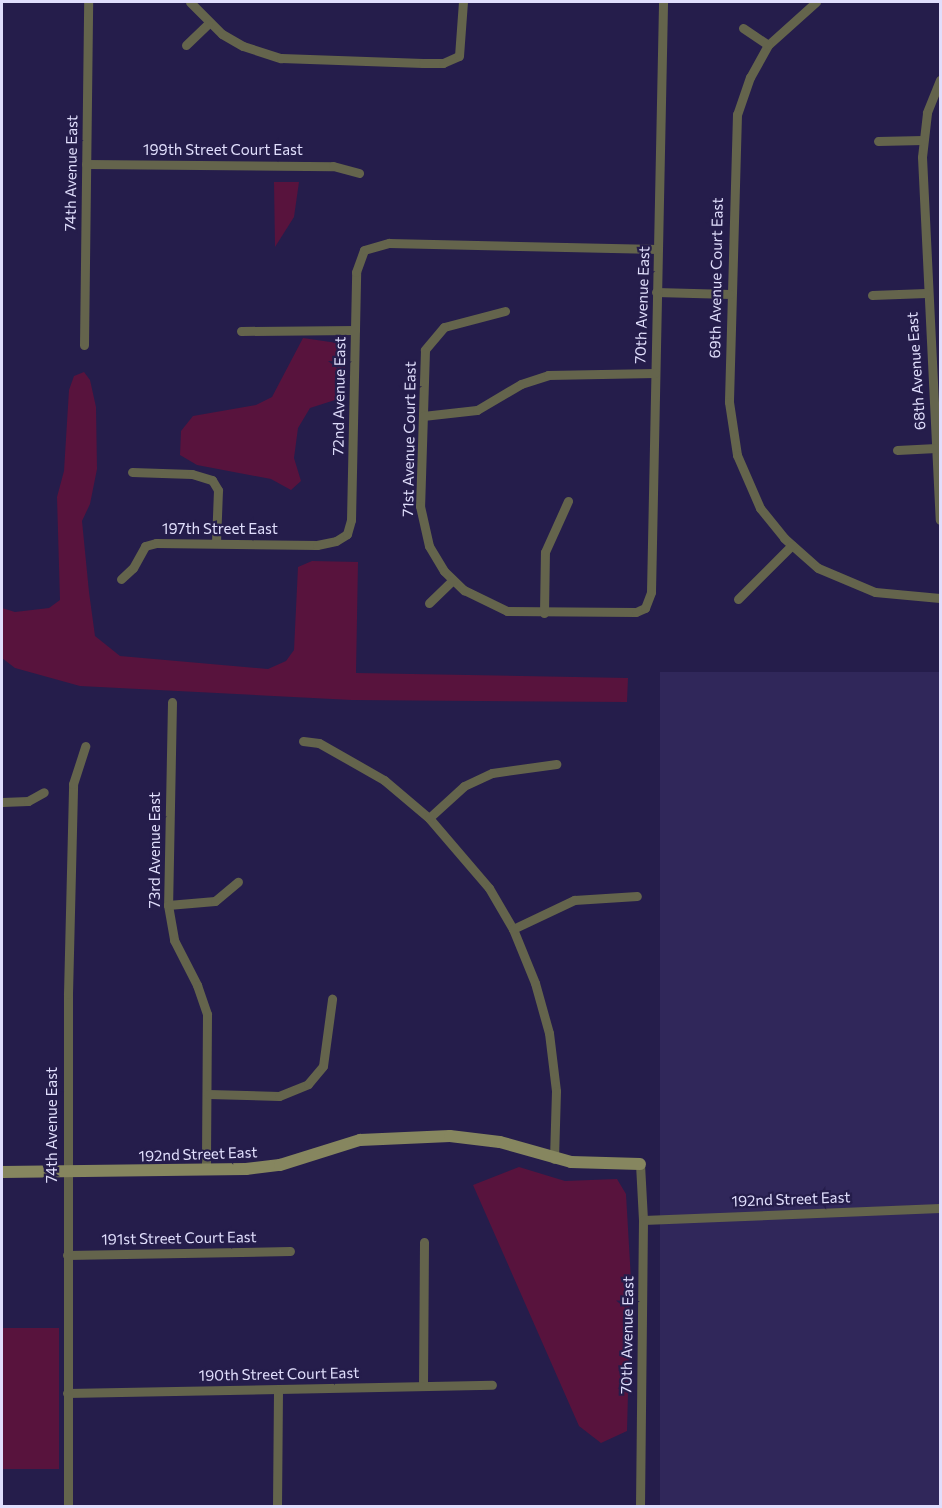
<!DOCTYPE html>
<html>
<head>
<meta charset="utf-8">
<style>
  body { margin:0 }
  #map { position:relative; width:942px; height:1508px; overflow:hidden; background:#251d4b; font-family:Commissioner,sans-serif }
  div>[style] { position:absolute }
  .built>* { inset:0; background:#30275a; transform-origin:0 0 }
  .green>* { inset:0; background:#58133d; transform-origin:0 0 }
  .street>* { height:9px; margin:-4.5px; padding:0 4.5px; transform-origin:4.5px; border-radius:4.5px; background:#64644c }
  .secondary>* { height:12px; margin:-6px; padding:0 6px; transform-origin:6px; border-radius:6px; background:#86865f }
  span { translate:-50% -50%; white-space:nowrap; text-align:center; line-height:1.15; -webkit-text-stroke:4.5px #251d4b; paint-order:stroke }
  .street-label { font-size:15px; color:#e0defc }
  .frame { position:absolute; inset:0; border:3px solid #e0defc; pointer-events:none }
</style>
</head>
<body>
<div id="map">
  <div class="built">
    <div style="left:940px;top:672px;width:834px;height:280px;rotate:90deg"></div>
  </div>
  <div class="green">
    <div style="clip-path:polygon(274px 182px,299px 182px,294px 217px,275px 247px)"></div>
    <div style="clip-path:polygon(303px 338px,344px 344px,347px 349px,343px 389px,335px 400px,310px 408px,298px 428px,294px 458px,301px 481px,291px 490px,271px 479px,197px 465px,180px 455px,181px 431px,193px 416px,256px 405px,272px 397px)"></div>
    <div style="clip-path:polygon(84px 372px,90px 380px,96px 407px,97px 469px,90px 504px,82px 521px,89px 592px,95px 636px,120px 656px,268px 669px,286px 661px,294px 650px,298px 567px,312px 561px,358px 562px,356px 673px,628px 678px,627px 702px,352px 700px,80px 686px,15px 668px,2px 658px,2px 608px,15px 612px,49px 608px,60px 600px,57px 497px,64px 471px,69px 390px,74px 376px)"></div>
    <div style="clip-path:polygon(519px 1167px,565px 1181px,617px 1179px,626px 1194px,631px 1280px,627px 1431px,601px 1443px,579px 1426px,473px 1185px)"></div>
    <div style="left:59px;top:1328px;width:141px;height:57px;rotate:90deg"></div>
  </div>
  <div class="street">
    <div style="left:190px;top:2px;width:45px;rotate:45deg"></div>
    <div style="left:222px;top:34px;width:24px;rotate:30deg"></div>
    <div style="left:243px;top:46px;width:40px;rotate:18deg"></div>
    <div style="left:281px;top:58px;width:142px;rotate:2deg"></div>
    <div style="left:423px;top:63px;width:20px"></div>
    <div style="left:443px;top:63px;width:17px;rotate:-24deg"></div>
    <div style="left:459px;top:56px;width:54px;rotate:-85.8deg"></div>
    <div style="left:816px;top:2px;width:64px;rotate:138.1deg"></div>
    <div style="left:768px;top:45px;width:37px;rotate:119deg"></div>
    <div style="left:750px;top:77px;width:39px;rotate:109deg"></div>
    <div style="left:737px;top:114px;width:288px;rotate:91.6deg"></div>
    <div style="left:729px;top:402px;width:54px;rotate:81.4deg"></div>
    <div style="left:737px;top:455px;width:58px;rotate:66.5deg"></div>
    <div style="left:760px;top:508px;width:38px;rotate:51deg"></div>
    <div style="left:784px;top:538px;width:45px;rotate:41.4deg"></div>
    <div style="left:818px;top:568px;width:62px;rotate:22.8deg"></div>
    <div style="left:875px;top:592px;width:65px;rotate:5.3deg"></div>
    <div style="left:743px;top:28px;width:30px;rotate:34deg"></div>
    <div style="left:186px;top:45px;width:30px;rotate:-44deg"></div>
    <div style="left:940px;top:80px;width:35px;rotate:112deg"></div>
    <div style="left:927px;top:113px;width:44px;rotate:96.5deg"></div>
    <div style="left:922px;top:157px;width:363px;rotate:87.2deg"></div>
    <div style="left:878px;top:141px;width:45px;rotate:-1.3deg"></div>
    <div style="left:86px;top:164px;width:247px;rotate:0.5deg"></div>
    <div style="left:333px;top:166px;width:27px;rotate:15deg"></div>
    <div style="left:656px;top:292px;width:74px;rotate:1.5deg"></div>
    <div style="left:872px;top:295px;width:54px;rotate:-2.1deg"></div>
    <div style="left:505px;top:311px;width:63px;rotate:165.3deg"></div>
    <div style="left:444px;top:327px;width:30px;rotate:130deg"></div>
    <div style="left:425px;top:350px;width:156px;rotate:91.8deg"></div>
    <div style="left:420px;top:506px;width:41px;rotate:77.3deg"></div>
    <div style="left:429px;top:546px;width:29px;rotate:59deg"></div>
    <div style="left:444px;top:571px;width:28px;rotate:44deg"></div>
    <div style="left:464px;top:590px;width:48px;rotate:26deg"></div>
    <div style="left:507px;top:611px;width:129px;rotate:0.4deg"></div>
    <div style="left:636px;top:612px;width:10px;rotate:-24deg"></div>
    <div style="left:645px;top:608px;width:17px;rotate:-69deg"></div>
    <div style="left:651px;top:592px;width:590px;rotate:-88.83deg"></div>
    <div style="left:241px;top:331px;width:114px;rotate:-0.5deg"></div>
    <div style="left:84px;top:345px;width:343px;rotate:-89.3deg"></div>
    <div style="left:423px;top:416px;width:54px;rotate:-6.3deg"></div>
    <div style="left:477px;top:410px;width:51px;rotate:-30.6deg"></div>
    <div style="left:521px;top:384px;width:28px;rotate:-18deg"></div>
    <div style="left:548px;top:375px;width:107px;rotate:-1.1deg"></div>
    <div style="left:897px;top:450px;width:39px;rotate:-3deg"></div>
    <div style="left:132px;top:472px;width:60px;rotate:1.9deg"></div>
    <div style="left:192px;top:474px;width:21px;rotate:17deg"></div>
    <div style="left:212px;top:480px;width:12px;rotate:59deg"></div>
    <div style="left:218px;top:490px;width:51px;rotate:92.2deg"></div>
    <div style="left:121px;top:579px;width:16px;rotate:-43deg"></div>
    <div style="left:133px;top:568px;width:25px;rotate:-61deg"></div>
    <div style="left:145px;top:546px;width:11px;rotate:-15deg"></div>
    <div style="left:156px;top:543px;width:161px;rotate:0.7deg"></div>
    <div style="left:317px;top:545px;width:19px;rotate:-12deg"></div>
    <div style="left:336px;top:541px;width:13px;rotate:-32deg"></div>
    <div style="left:347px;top:534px;width:15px;rotate:-74deg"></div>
    <div style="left:351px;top:520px;width:248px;rotate:-88.8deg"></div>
    <div style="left:356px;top:272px;width:23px;rotate:-70deg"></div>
    <div style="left:364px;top:250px;width:26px;rotate:-16deg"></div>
    <div style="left:389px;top:243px;width:269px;rotate:1.3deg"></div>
    <div style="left:738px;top:599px;width:76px;rotate:-45deg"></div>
    <div style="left:429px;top:603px;width:33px;rotate:-44deg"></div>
    <div style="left:544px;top:613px;width:61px;rotate:-89.1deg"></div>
    <div style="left:545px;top:552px;width:56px;rotate:-65.7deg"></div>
    <div style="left:172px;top:702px;width:203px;rotate:91.1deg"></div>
    <div style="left:168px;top:905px;width:36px;rotate:80deg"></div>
    <div style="left:174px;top:940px;width:51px;rotate:62.9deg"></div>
    <div style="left:197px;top:985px;width:31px;rotate:71deg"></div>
    <div style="left:207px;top:1014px;width:156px;rotate:90.4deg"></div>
    <div style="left:303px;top:741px;width:16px;rotate:7deg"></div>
    <div style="left:319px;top:743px;width:75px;rotate:29.6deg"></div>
    <div style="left:384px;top:780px;width:59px;rotate:40.2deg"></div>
    <div style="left:429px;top:818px;width:92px;rotate:49.4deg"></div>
    <div style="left:489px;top:888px;width:48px;rotate:59.7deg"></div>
    <div style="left:513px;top:929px;width:58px;rotate:67.8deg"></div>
    <div style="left:535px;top:983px;width:52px;rotate:74.4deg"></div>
    <div style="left:549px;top:1033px;width:58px;rotate:83.1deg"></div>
    <div style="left:556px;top:1091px;width:68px;rotate:91.7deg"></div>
    <div style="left:2px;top:802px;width:26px;rotate:-2deg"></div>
    <div style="left:28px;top:801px;width:18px;rotate:-29deg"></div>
    <div style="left:429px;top:818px;width:47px;rotate:-42.4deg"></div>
    <div style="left:464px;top:786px;width:31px;rotate:-25deg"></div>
    <div style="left:492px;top:773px;width:65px;rotate:-8deg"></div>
    <div style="left:168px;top:905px;width:47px;rotate:-4.9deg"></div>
    <div style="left:215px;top:901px;width:30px;rotate:-40deg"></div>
    <div style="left:513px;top:929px;width:68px;rotate:-25.4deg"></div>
    <div style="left:574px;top:900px;width:63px;rotate:-3.6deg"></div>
    <div style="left:208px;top:1094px;width:71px;rotate:1.6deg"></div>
    <div style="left:279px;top:1096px;width:31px;rotate:-22deg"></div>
    <div style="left:308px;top:1084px;width:23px;rotate:-50deg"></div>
    <div style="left:323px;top:1066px;width:68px;rotate:-82.3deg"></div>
    <div style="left:640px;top:1164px;width:56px;rotate:86.9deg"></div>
    <div style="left:643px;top:1220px;width:286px;rotate:90.6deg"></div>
    <div style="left:643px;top:1220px;width:297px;rotate:-2.3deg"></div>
    <div style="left:67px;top:1255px;width:223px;rotate:-1deg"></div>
    <div style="left:423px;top:1386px;width:144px;rotate:-89.6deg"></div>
    <div style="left:67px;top:1393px;width:425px;rotate:-1.1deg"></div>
    <div style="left:68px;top:1506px;width:512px;rotate:-90deg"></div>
    <div style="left:68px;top:994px;width:210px;rotate:-88.6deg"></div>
    <div style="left:73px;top:784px;width:40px;rotate:-72deg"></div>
    <div style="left:277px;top:1506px;width:116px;rotate:-89.5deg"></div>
  </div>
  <div class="secondary">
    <div style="left:2px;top:1172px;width:244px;rotate:-0.7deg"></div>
    <div style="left:246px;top:1169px;width:34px;rotate:-7deg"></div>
    <div style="left:280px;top:1165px;width:84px;rotate:-17.4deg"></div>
    <div style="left:360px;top:1140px;width:90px;rotate:-2.5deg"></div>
    <div style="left:450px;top:1136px;width:50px;rotate:6.8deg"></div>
    <div style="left:500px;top:1142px;width:74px;rotate:15.7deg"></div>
    <div style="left:571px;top:1162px;width:69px;rotate:1.7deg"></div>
  </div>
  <div class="street-label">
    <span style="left:223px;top:150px">199th Street Court East</span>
    <span style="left:71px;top:173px;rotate:-89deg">74th Avenue East</span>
    <span style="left:716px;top:278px;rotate:-89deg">69th Avenue Court East</span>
    <span style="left:642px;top:305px;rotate:-88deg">70th Avenue East</span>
    <span style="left:916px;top:371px;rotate:-94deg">68th Avenue East</span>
    <span style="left:339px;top:396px;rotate:-89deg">72nd Avenue East</span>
    <span style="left:409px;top:439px;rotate:-89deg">71st Avenue Court East</span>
    <span style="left:220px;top:529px">197th Street East</span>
    <span style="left:155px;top:850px;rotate:-90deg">73rd Avenue East</span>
    <span style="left:52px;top:1125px;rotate:-90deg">74th Avenue East</span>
    <span style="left:198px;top:1154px;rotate:-2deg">192nd Street East</span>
    <span style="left:791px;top:1199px;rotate:-2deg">192nd Street East</span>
    <span style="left:179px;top:1238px;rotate:-1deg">191st Street Court East</span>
    <span style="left:627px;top:1335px;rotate:-89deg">70th Avenue East</span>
    <span style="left:279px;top:1374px;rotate:-1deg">190th Street Court East</span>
  </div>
  <div class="frame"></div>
</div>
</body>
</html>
